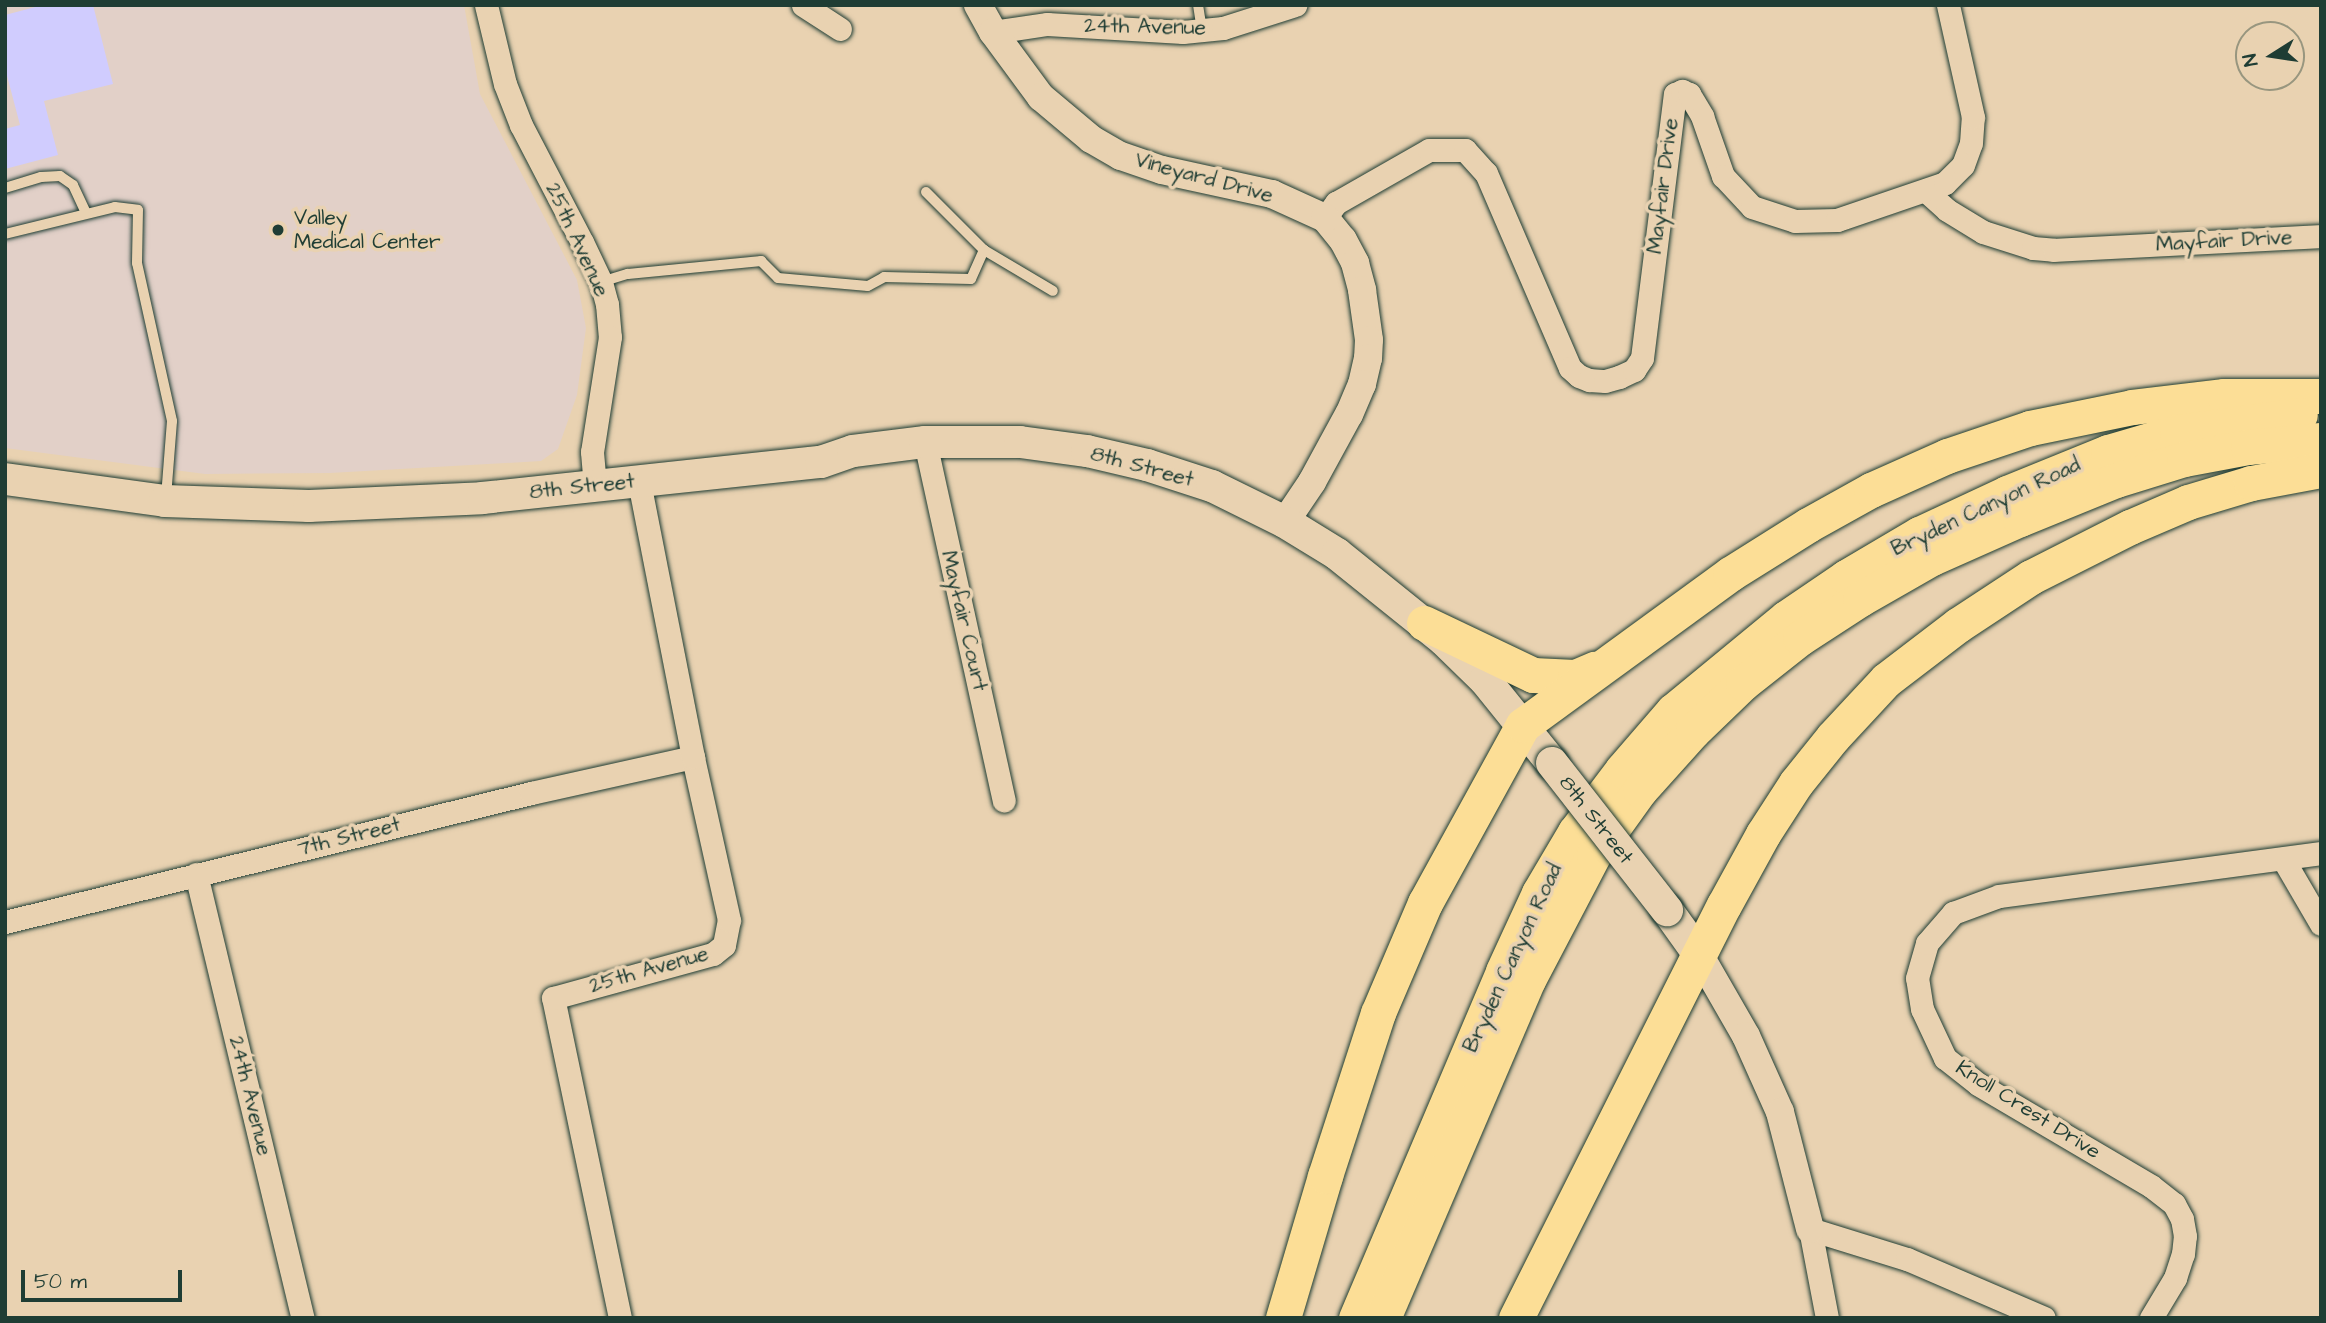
<!DOCTYPE html>
<html>
<head>
<meta charset="utf-8">
<style>
  body { margin:0 }
  #map { position:relative; width:2326px; height:1323px; overflow:hidden; background:#e9d2b1; font-family:"Architects Daughter",sans-serif }
  div>[style] { position:absolute }
  .built>* { inset:0; background:#e2d0c8 }
  .building>* { inset:0; background:#d0ccfe }
  .roads { filter:drop-shadow(0 0 2px #1f3d34) drop-shadow(0 0 2px #1f3d34) }
  .service>* { height:10px; margin:-5px; padding:0 5px; transform-origin:5px; border-radius:5px; background:#e9d2b1 }
  .minor>* { height:23px; margin:-11.5px; padding:0 11.5px; transform-origin:11.5px; border-radius:11.5px; background:#e9d2b1 }
  .tertiary>* { height:28px; margin:-14px; padding:0 14px; transform-origin:14px; border-radius:14px; background:#e9d2b1 }
  .secondary>* { height:32px; margin:-16px; padding:0 16px; transform-origin:16px; border-radius:16px; background:#e9d2b1 }
  .primary>* { height:35px; margin:-17.5px; padding:0 17.5px; transform-origin:17.5px; border-radius:17.5px; background:#fcde96 }
  .bridges { filter:drop-shadow(0 0 2px #1f3d34) drop-shadow(0 0 2px #1f3d34) }
  .secondary-bridge>* { height:32px; margin:-16px; padding:0 16px; transform-origin:16px; border-radius:16px; background:#e9d2b1 }
  .dots>* { width:19px; height:19px; translate:-50% -50%; box-sizing:border-box; border:4px solid #e9d2b1; border-radius:50% }
  span { translate:-50% -50%; white-space:nowrap; text-align:center; line-height:1.15; -webkit-text-stroke:7px #e9d2b1; paint-order:stroke }
  .street-label { font-size:21px; color:#1f3d34 }
  .poi-label { font-size:21px; color:#1f3d34 }
  .left { translate:0 -50%; text-align:left }
  .frame { position:absolute; inset:0; border:7px solid #1f3d34; pointer-events:none }
  .north { position:absolute; left:2235px; top:21px; width:70px; height:70px; box-sizing:border-box; background:#e9d2b1; border:2px solid #98967f; border-radius:50%; rotate:258deg; font-size:19px; font-weight:700; line-height:28px; text-align:center; color:#1f3d34 }
  .north::after { content:''; display:block; margin:auto; width:24px; height:32px; background:#1f3d34; clip-path:polygon(50% 0,100% 100%,50% 72%,0 100%) }
  .scale { position:absolute; left:21px; top:1270px; width:161px; height:32px; box-sizing:border-box; border:4px solid #1f3d34; border-top:0; padding-left:9px; font-size:21px; line-height:24px; white-space:nowrap; color:#1f3d34; -webkit-text-stroke:5px #e9d2b1; paint-order:stroke }
</style>
</head>
<body>
<div id="map">
  <div class="built">
    <div style="clip-path:polygon(5px 5px,464px 5px,480px 94px,577px 280px,586px 328px,577px 395px,558px 449px,541px 461px,330px 473px,205px 474px,5px 448px)"></div>
  </div>
  <div class="building">
    <div style="clip-path:polygon(43px 5px,93px 5px,113px 84px,44px 101px,58px 155px,5px 169px,5px 129px,20px 125px,5px 68px,5px 15px)"></div>
  </div>
  <div class="roads">
    <div class="service">
      <div style="left:1198px;top:5px;width:25px;rotate:81deg"></div>
      <div style="left:5px;top:188px;width:38px;rotate:-17deg"></div>
      <div style="left:41px;top:177px;width:19px;rotate:-3deg"></div>
      <div style="left:60px;top:176px;width:16px;rotate:35deg"></div>
      <div style="left:73px;top:185px;width:31px;rotate:65deg"></div>
      <div style="left:926px;top:192px;width:82px;rotate:45deg"></div>
      <div style="left:984px;top:250px;width:80px;rotate:30.7deg"></div>
      <div style="left:5px;top:234px;width:113px;rotate:-13.8deg"></div>
      <div style="left:115px;top:207px;width:23px;rotate:7deg"></div>
      <div style="left:138px;top:210px;width:53px;rotate:91.1deg"></div>
      <div style="left:137px;top:263px;width:162px;rotate:77.5deg"></div>
      <div style="left:172px;top:421px;width:76px;rotate:94.5deg"></div>
      <div style="left:601px;top:282px;width:28px;rotate:-17deg"></div>
      <div style="left:628px;top:274px;width:134px;rotate:-5.6deg"></div>
      <div style="left:761px;top:261px;width:24px;rotate:45deg"></div>
      <div style="left:778px;top:278px;width:90px;rotate:5.1deg"></div>
      <div style="left:868px;top:286px;width:18px;rotate:-29deg"></div>
      <div style="left:884px;top:277px;width:87px;rotate:1.3deg"></div>
      <div style="left:971px;top:279px;width:32px;rotate:-66deg"></div>
    </div>
    <div class="minor">
      <div style="left:486px;top:5px;width:81px;rotate:76.5deg"></div>
      <div style="left:505px;top:84px;width:44px;rotate:68.7deg"></div>
      <div style="left:521px;top:125px;width:132px;rotate:62.5deg"></div>
      <div style="left:582px;top:242px;width:44px;rotate:64.6deg"></div>
      <div style="left:601px;top:282px;width:23px;rotate:75deg"></div>
      <div style="left:607px;top:304px;width:33px;rotate:85deg"></div>
      <div style="left:610px;top:337px;width:116px;rotate:98.9deg"></div>
      <div style="left:592px;top:452px;width:33px;rotate:85deg"></div>
      <div style="left:803px;top:5px;width:44px;rotate:33deg"></div>
      <div style="left:993px;top:32px;width:55px;rotate:-8.4deg"></div>
      <div style="left:1047px;top:24px;width:136px;rotate:3.4deg"></div>
      <div style="left:1183px;top:32px;width:40px;rotate:-5.7deg"></div>
      <div style="left:1223px;top:28px;width:76px;rotate:-17.7deg"></div>
      <div style="left:1926px;top:191px;width:28px;rotate:42deg"></div>
      <div style="left:1947px;top:210px;width:42px;rotate:31.4deg"></div>
      <div style="left:1983px;top:232px;width:52px;rotate:17.7deg"></div>
      <div style="left:2033px;top:248px;width:21px;rotate:5deg"></div>
      <div style="left:2054px;top:250px;width:267px;rotate:-3deg"></div>
      <div style="left:1325px;top:218px;width:19px;rotate:-54deg"></div>
      <div style="left:1336px;top:203px;width:107px;rotate:-29.7deg"></div>
      <div style="left:1429px;top:150px;width:36px"></div>
      <div style="left:1465px;top:150px;width:31px;rotate:48deg"></div>
      <div style="left:1486px;top:173px;width:212px;rotate:66.7deg"></div>
      <div style="left:1570px;top:368px;width:12px;rotate:42deg"></div>
      <div style="left:1579px;top:376px;width:11px;rotate:22deg"></div>
      <div style="left:1589px;top:380px;width:16px;rotate:4deg"></div>
      <div style="left:1605px;top:381px;width:15px;rotate:-16deg"></div>
      <div style="left:1619px;top:377px;width:17px;rotate:-25deg"></div>
      <div style="left:1634px;top:370px;width:14px;rotate:-56deg"></div>
      <div style="left:1642px;top:358px;width:266px;rotate:-82.9deg"></div>
      <div style="left:1675px;top:94px;width:8px;rotate:-23deg"></div>
      <div style="left:1682px;top:91px;width:8px;rotate:23deg"></div>
      <div style="left:1689px;top:94px;width:26px;rotate:59deg"></div>
      <div style="left:1702px;top:116px;width:64px;rotate:70.7deg"></div>
      <div style="left:1723px;top:176px;width:42px;rotate:46.9deg"></div>
      <div style="left:1752px;top:207px;width:45px;rotate:18deg"></div>
      <div style="left:1795px;top:221px;width:42px;rotate:-1.4deg"></div>
      <div style="left:1837px;top:220px;width:114px;rotate:-18.9deg"></div>
      <div style="left:1945px;top:183px;width:25px;rotate:-45deg"></div>
      <div style="left:1963px;top:165px;width:23px;rotate:-70deg"></div>
      <div style="left:1971px;top:143px;width:26px;rotate:-86deg"></div>
      <div style="left:1973px;top:117px;width:115px;rotate:-102.6deg"></div>
      <div style="left:925px;top:442px;width:367px;rotate:77.6deg"></div>
      <div style="left:2283px;top:859px;width:75px;rotate:59.7deg"></div>
      <div style="left:196px;top:874px;width:457px;rotate:76.5deg"></div>
      <div style="left:5px;top:922px;width:542px;rotate:-13.78deg"></div>
      <div style="left:531px;top:793px;width:166px;rotate:-12.5deg"></div>
      <div style="left:620px;top:1318px;width:327px;rotate:-101.8deg"></div>
      <div style="left:553px;top:998px;width:166px;rotate:-15.4deg"></div>
      <div style="left:713px;top:954px;width:14px;rotate:-39deg"></div>
      <div style="left:724px;top:945px;width:25px;rotate:-79deg"></div>
      <div style="left:729px;top:920px;width:167px;rotate:-102.5deg"></div>
      <div style="left:693px;top:757px;width:281px;rotate:-101.1deg"></div>
      <div style="left:1827px;top:1318px;width:91px;rotate:-100.8deg"></div>
      <div style="left:1810px;top:1229px;width:102px;rotate:17.2deg"></div>
      <div style="left:1907px;top:1259px;width:149px;rotate:23.3deg"></div>
      <div style="left:2151px;top:1318px;width:47px;rotate:-59deg"></div>
      <div style="left:2175px;top:1278px;width:25px;rotate:-72deg"></div>
      <div style="left:2183px;top:1254px;width:18px;rotate:-84deg"></div>
      <div style="left:2185px;top:1236px;width:17px;rotate:-100deg"></div>
      <div style="left:2182px;top:1219px;width:17px;rotate:-118deg"></div>
      <div style="left:2174px;top:1204px;width:29px;rotate:-142deg"></div>
      <div style="left:2151px;top:1186px;width:201px;rotate:-149.5deg"></div>
      <div style="left:1978px;top:1084px;width:42px;rotate:-141.8deg"></div>
      <div style="left:1945px;top:1058px;width:54px;rotate:-115.1deg"></div>
      <div style="left:1922px;top:1009px;width:31px;rotate:-99deg"></div>
      <div style="left:1917px;top:978px;width:36px;rotate:-74deg"></div>
      <div style="left:1927px;top:943px;width:40px;rotate:-49deg"></div>
      <div style="left:1953px;top:913px;width:49px;rotate:-20.3deg"></div>
      <div style="left:1999px;top:896px;width:325px;rotate:-7.6deg"></div>
    </div>
    <div class="tertiary">
      <div style="left:978px;top:5px;width:31px;rotate:61deg"></div>
      <div style="left:993px;top:32px;width:81px;rotate:53.6deg"></div>
      <div style="left:1041px;top:97px;width:65px;rotate:40deg"></div>
      <div style="left:1091px;top:139px;width:34px;rotate:30deg"></div>
      <div style="left:1121px;top:156px;width:43px;rotate:18.9deg"></div>
      <div style="left:1162px;top:170px;width:113px;rotate:12.3deg"></div>
      <div style="left:1272px;top:194px;width:58px;rotate:24.4deg"></div>
      <div style="left:1325px;top:218px;width:28px;rotate:51deg"></div>
      <div style="left:1343px;top:240px;width:26px;rotate:62deg"></div>
      <div style="left:1355px;top:263px;width:28px;rotate:75deg"></div>
      <div style="left:1362px;top:290px;width:50px;rotate:82deg"></div>
      <div style="left:1369px;top:340px;width:18px;rotate:93deg"></div>
      <div style="left:1368px;top:358px;width:27px;rotate:103deg"></div>
      <div style="left:1362px;top:384px;width:33px;rotate:113deg"></div>
      <div style="left:1349px;top:414px;width:77px;rotate:118.6deg"></div>
      <div style="left:1312px;top:482px;width:48px;rotate:124deg"></div>
      <div style="left:1700px;top:956px;width:92px;rotate:60.1deg"></div>
      <div style="left:1746px;top:1036px;width:83px;rotate:65.9deg"></div>
      <div style="left:1780px;top:1112px;width:121px;rotate:75.6deg"></div>
    </div>
    <div class="secondary">
      <div style="left:5px;top:479px;width:162px;rotate:7.8deg"></div>
      <div style="left:165px;top:501px;width:144px;rotate:2deg"></div>
      <div style="left:309px;top:506px;width:173px;rotate:-2.6deg"></div>
      <div style="left:482px;top:498px;width:341px;rotate:-6.1deg"></div>
      <div style="left:821px;top:462px;width:34px;rotate:-19deg"></div>
      <div style="left:853px;top:451px;width:73px;rotate:-7.1deg"></div>
      <div style="left:925px;top:442px;width:95px"></div>
      <div style="left:1020px;top:442px;width:68px;rotate:7.7deg"></div>
      <div style="left:1087px;top:451px;width:62px;rotate:13.1deg"></div>
      <div style="left:1147px;top:465px;width:68px;rotate:17.9deg"></div>
      <div style="left:1212px;top:486px;width:81px;rotate:26.3deg"></div>
      <div style="left:1285px;top:522px;width:61px;rotate:31.6deg"></div>
      <div style="left:1337px;top:554px;width:137px;rotate:38.8deg"></div>
      <div style="left:1444px;top:640px;width:57px;rotate:44.3deg"></div>
      <div style="left:1485px;top:680px;width:107px;rotate:51.1deg"></div>
      <div style="left:1667px;top:910px;width:57px;rotate:54.3deg"></div>
    </div>
    <div class="primary">
      <div style="left:1424px;top:623px;width:121px;rotate:25.5deg"></div>
      <div style="left:1533px;top:675px;width:42px;rotate:2.7deg"></div>
      <div style="left:1575px;top:677px;width:21px;rotate:-23deg"></div>
      <div style="left:1283px;top:1318px;width:148px;rotate:-73.5deg"></div>
      <div style="left:1325px;top:1176px;width:171px;rotate:-72deg"></div>
      <div style="left:1378px;top:1013px;width:120px;rotate:-66.9deg"></div>
      <div style="left:1425px;top:903px;width:203px;rotate:-61.2deg"></div>
      <div style="left:1523px;top:725px;width:256px;rotate:-36.1deg"></div>
      <div style="left:1730px;top:574px;width:92px;rotate:-32.1deg"></div>
      <div style="left:1808px;top:525px;width:72px;rotate:-29.1deg"></div>
      <div style="left:1871px;top:490px;width:83px;rotate:-24.1deg"></div>
      <div style="left:1947px;top:456px;width:88px;rotate:-18.6deg"></div>
      <div style="left:2030px;top:428px;width:104px;rotate:-11.6deg"></div>
      <div style="left:2132px;top:407px;width:93px;rotate:-6.8deg"></div>
      <div style="left:2224px;top:396px;width:97px"></div>
      <div style="left:1356px;top:1318px;width:377px;rotate:-67deg"></div>
      <div style="left:1503px;top:971px;width:86px;rotate:-65.2deg"></div>
      <div style="left:1539px;top:893px;width:71px;rotate:-59.5deg"></div>
      <div style="left:1575px;top:832px;width:78px;rotate:-52.8deg"></div>
      <div style="left:1622px;top:770px;width:78px;rotate:-49.2deg"></div>
      <div style="left:1673px;top:711px;width:146px;rotate:-39.5deg"></div>
      <div style="left:1786px;top:618px;width:73px;rotate:-34.3deg"></div>
      <div style="left:1846px;top:577px;width:85px;rotate:-30.5deg"></div>
      <div style="left:1919px;top:534px;width:97px;rotate:-25deg"></div>
      <div style="left:2007px;top:493px;width:109px;rotate:-22.1deg"></div>
      <div style="left:2108px;top:452px;width:72px;rotate:-16.2deg"></div>
      <div style="left:2177px;top:432px;width:124px;rotate:-7.9deg"></div>
      <div style="left:1383px;top:1318px;width:368px;rotate:-66.8deg"></div>
      <div style="left:1528px;top:980px;width:142px;rotate:-62.4deg"></div>
      <div style="left:1594px;top:854px;width:79px;rotate:-54.3deg"></div>
      <div style="left:1640px;top:790px;width:79px;rotate:-48.1deg"></div>
      <div style="left:1693px;top:731px;width:69px;rotate:-43.8deg"></div>
      <div style="left:1743px;top:683px;width:73px;rotate:-38.3deg"></div>
      <div style="left:1800px;top:638px;width:72px;rotate:-33deg"></div>
      <div style="left:1860px;top:599px;width:83px;rotate:-29.7deg"></div>
      <div style="left:1932px;top:558px;width:96px;rotate:-23.9deg"></div>
      <div style="left:2020px;top:519px;width:104px;rotate:-22.1deg"></div>
      <div style="left:2116px;top:480px;width:71px;rotate:-17.2deg"></div>
      <div style="left:2184px;top:459px;width:65px;rotate:-10.6deg"></div>
      <div style="left:2248px;top:447px;width:73px;rotate:-5.5deg"></div>
      <div style="left:1516px;top:1318px;width:462px;rotate:-63.3deg"></div>
      <div style="left:1724px;top:905px;width:81px;rotate:-61.2deg"></div>
      <div style="left:1763px;top:834px;width:61px;rotate:-57.1deg"></div>
      <div style="left:1796px;top:783px;width:59px;rotate:-51.2deg"></div>
      <div style="left:1833px;top:737px;width:78px;rotate:-47.1deg"></div>
      <div style="left:1886px;top:680px;width:91px;rotate:-37.4deg"></div>
      <div style="left:1958px;top:625px;width:87px;rotate:-33.3deg"></div>
      <div style="left:2031px;top:577px;width:111px;rotate:-26.8deg"></div>
      <div style="left:2130px;top:527px;width:63px;rotate:-23.3deg"></div>
      <div style="left:2188px;top:502px;width:66px;rotate:-16.8deg"></div>
      <div style="left:2251px;top:483px;width:71px;rotate:-10.5deg"></div>
    </div>
  </div>
  <div class="bridges">
    <div class="secondary-bridge">
      <div style="left:1552px;top:763px;width:187px;rotate:52deg"></div>
    </div>
  </div>
  <div class="dots">
    <div style="left:278px;top:230px;background:#1f3d34"></div>
  </div>
  <div class="street-label">
    <span style="left:1145px;top:27px;rotate:1deg">24th Avenue</span>
    <span style="left:1204px;top:178px;rotate:15deg">Vineyard Drive</span>
    <span style="left:1663px;top:186px;rotate:-83deg">Mayfair Drive</span>
    <span style="left:577px;top:240px;rotate:65deg">25th Avenue</span>
    <span style="left:2224px;top:241px;rotate:-3deg">Mayfair Drive</span>
    <span style="left:1142px;top:467px;rotate:15deg">8th Street</span>
    <span style="left:582px;top:487px;rotate:-6deg">8th Street</span>
    <span style="left:1986px;top:507px;rotate:-25deg">Bryden Canyon Road</span>
    <span style="left:964px;top:621px;rotate:77deg">Mayfair Court</span>
    <span style="left:1596px;top:820px;rotate:52deg">8th Street</span>
    <span style="left:349px;top:837px;rotate:-14deg">7th Street</span>
    <span style="left:1513px;top:958px;rotate:-65deg">Bryden Canyon Road</span>
    <span style="left:649px;top:970px;rotate:-16deg">25th Avenue</span>
    <span style="left:250px;top:1096px;rotate:76deg">24th Avenue</span>
    <span style="left:2028px;top:1110px;rotate:32deg">Knoll Crest Drive</span>
  </div>
  <div class="poi-label">
    <span class="left" style="left:294px;top:230px">Valley<br>Medical Center</span>
  </div>
  <div class="frame"></div>
  <div class="north">N</div>
  <div class="scale">50 m</div>
</div>
</body>
</html>
